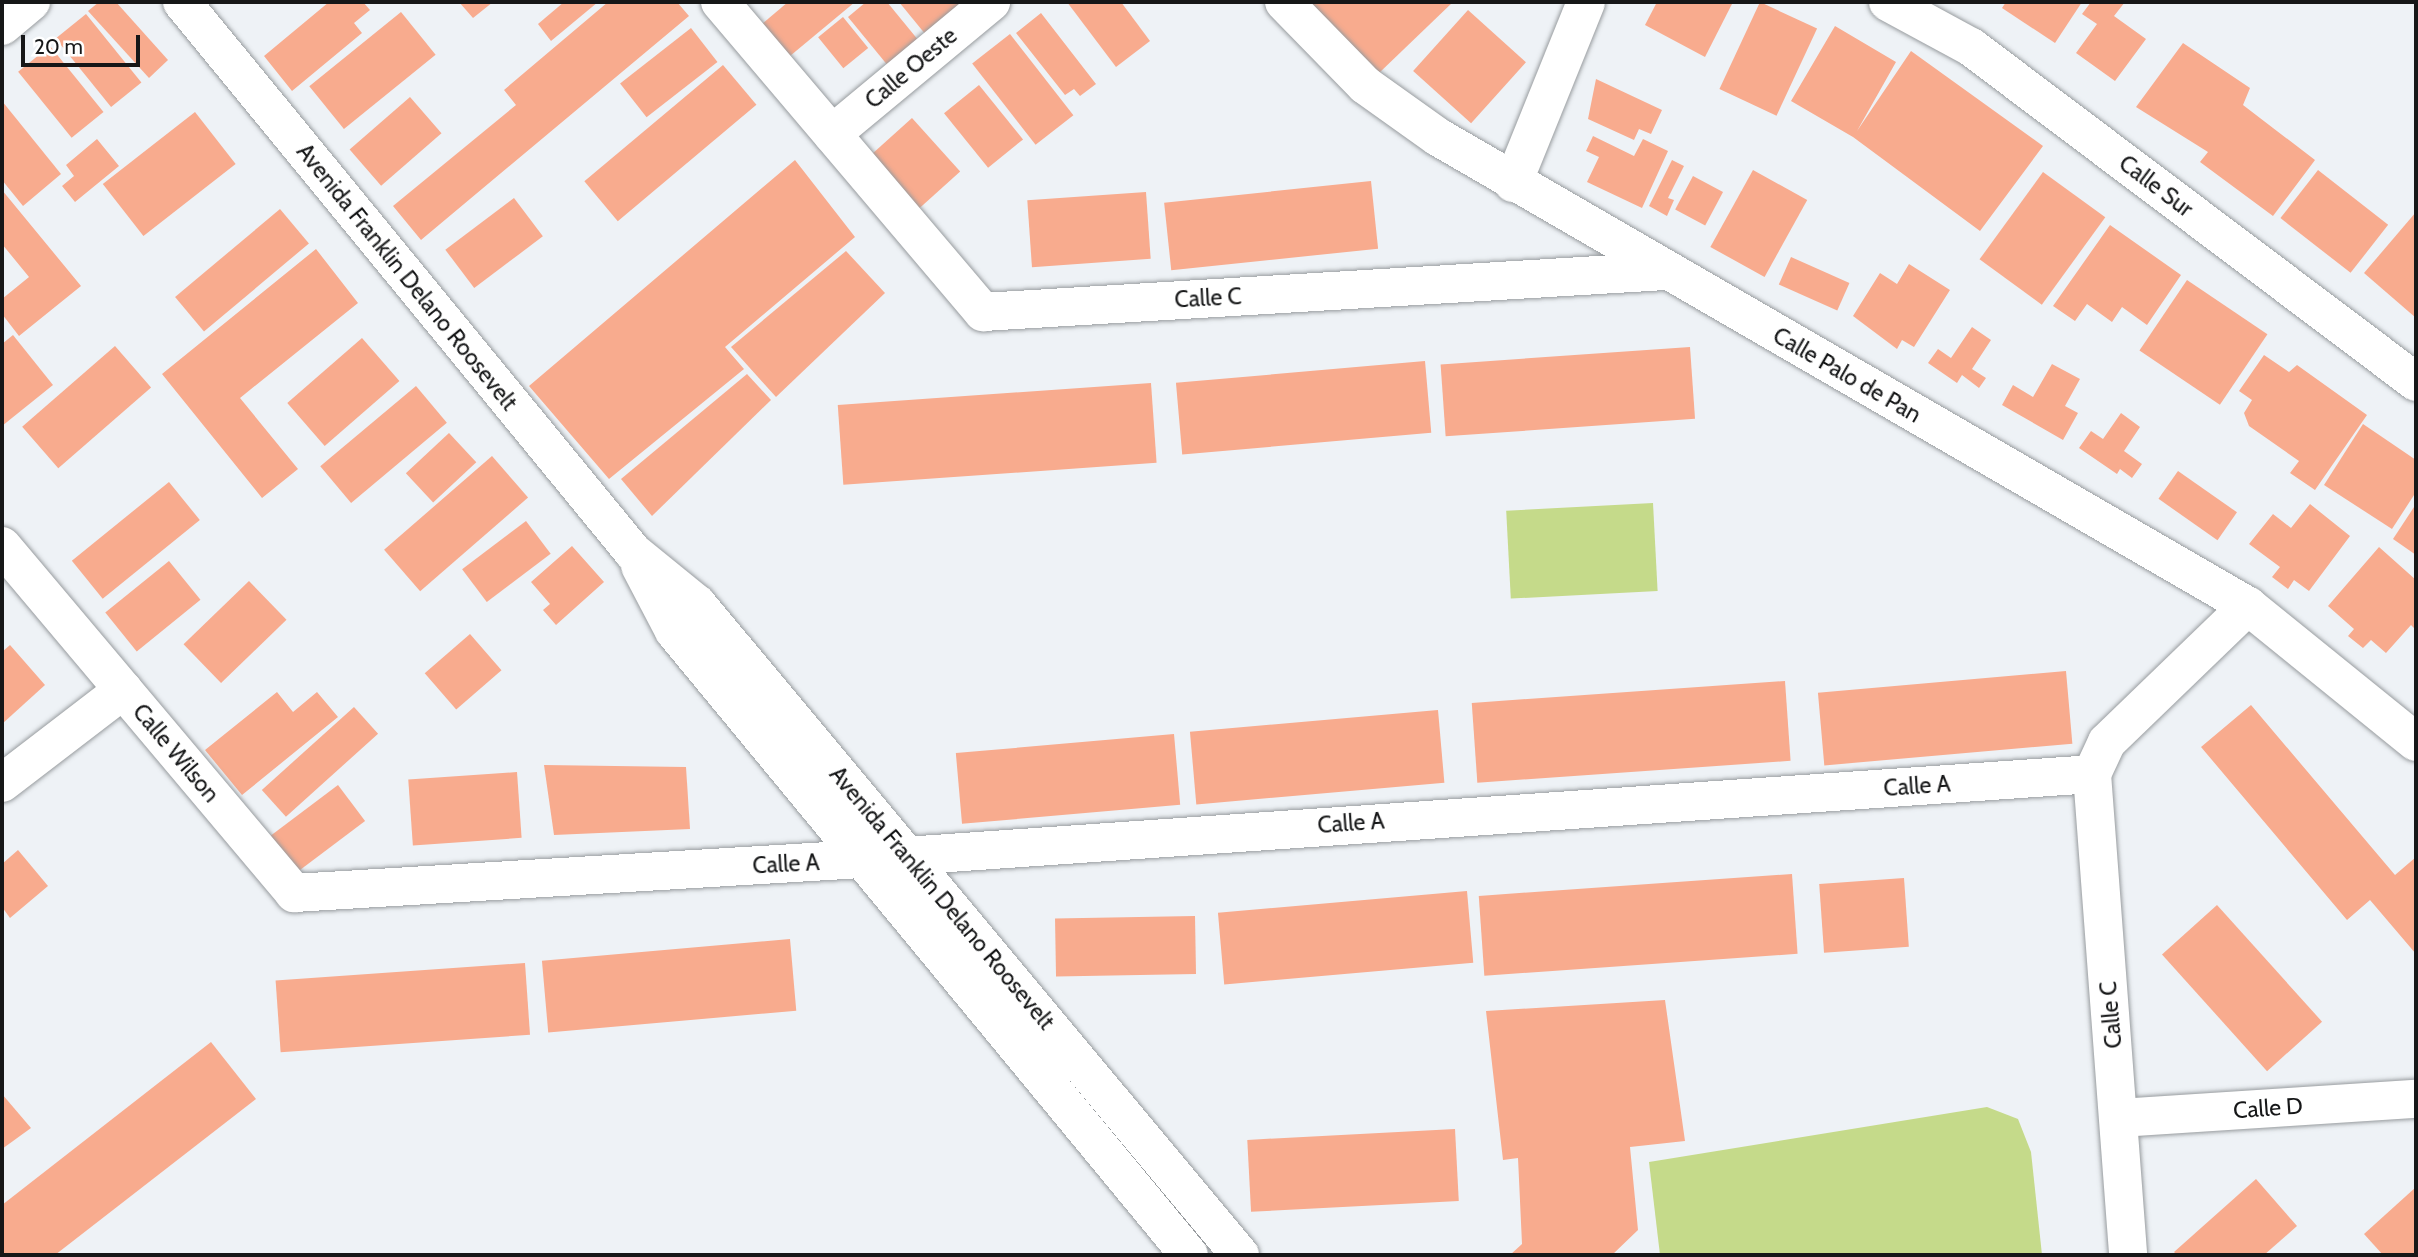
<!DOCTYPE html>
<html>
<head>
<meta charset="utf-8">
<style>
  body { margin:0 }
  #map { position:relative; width:2418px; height:1257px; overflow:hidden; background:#eef2f6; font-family:Cabin,sans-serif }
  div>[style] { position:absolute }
  .green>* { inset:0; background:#c5da8a; transform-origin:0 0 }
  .building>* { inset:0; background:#f8ab8e; transform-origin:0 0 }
  .roads { filter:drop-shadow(0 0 2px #989c9f) drop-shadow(0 0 2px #989c9f) }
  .street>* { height:38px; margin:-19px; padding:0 19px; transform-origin:19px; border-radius:19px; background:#fff }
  span { translate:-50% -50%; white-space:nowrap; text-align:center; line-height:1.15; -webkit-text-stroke:7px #fff; paint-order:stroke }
  .street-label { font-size:23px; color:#161718 }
  .frame { position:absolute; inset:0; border:4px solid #161718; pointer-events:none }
  .scale { position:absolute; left:21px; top:35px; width:119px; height:32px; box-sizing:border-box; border:4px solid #161718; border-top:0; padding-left:9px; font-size:21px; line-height:24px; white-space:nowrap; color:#161718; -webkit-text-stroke:5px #fff; paint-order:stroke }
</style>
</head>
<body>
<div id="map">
  <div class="green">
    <div style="left:1653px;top:503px;width:88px;height:147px;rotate:87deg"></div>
    <div style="clip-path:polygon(1987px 1107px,2018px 1119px,2031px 1152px,2042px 1255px,1660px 1255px,1649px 1162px)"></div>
  </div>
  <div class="building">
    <div style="clip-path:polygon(99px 2px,116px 2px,168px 60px,149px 78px,88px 11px)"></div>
    <div style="clip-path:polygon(329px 2px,363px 2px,370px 10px,354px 23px,362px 33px,292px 91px,264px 56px)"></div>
    <div style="clip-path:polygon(459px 2px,493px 2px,473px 18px)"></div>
    <div style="clip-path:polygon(564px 2px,598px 2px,551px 41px,538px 24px)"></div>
    <div style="clip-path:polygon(608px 2px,677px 2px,689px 16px,421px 240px,393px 206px,516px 105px,504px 90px)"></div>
    <div style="clip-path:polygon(788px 2px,855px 2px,790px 56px,762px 24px)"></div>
    <div style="clip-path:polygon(866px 2px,887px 2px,919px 41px,889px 67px,848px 17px)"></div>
    <div style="clip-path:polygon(899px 2px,962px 2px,926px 35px)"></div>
    <div style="clip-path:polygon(1067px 2px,1121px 2px,1150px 41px,1116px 67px)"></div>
    <div style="clip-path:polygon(1309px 2px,1453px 2px,1378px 74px)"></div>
    <div style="clip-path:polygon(1657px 2px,1733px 2px,1705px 57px,1645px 25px)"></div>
    <div style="left:1760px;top:2px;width:63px;height:96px;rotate:25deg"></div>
    <div style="clip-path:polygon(2006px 2px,2082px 2px,2055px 43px,2002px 8px)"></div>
    <div style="clip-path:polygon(2091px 2px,2125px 2px,2114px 16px,2146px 39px,2115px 81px,2076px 53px,2097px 24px,2082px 14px)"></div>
    <div style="left:1468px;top:10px;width:78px;height:82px;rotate:42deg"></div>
    <div style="left:401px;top:12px;width:55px;height:118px;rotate:51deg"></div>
    <div style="clip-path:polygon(1041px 13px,1096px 84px,1080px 96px,1074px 89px,1065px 95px,1016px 33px)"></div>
    <div style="left:86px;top:14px;width:88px;height:39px;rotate:51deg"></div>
    <div style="left:843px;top:17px;width:40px;height:32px;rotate:51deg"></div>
    <div style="clip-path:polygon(1835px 26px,1896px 62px,1857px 131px,1911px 51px,2043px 146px,1980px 231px,1853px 137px,1791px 101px)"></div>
    <div style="left:691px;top:28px;width:43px;height:90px;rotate:52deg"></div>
    <div style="left:1010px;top:34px;width:103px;height:48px;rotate:52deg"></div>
    <div style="clip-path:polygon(2183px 43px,2250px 88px,2243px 105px,2315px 160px,2273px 216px,2200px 162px,2208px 152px,2136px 107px)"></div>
    <div style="left:50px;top:46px;width:85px;height:41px;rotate:51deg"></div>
    <div style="left:723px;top:65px;width:52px;height:181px;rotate:50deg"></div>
    <div style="clip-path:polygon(1596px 79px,1662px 110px,1651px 134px,1639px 129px,1634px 140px,1588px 119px)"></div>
    <div style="left:979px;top:85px;width:70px;height:45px;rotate:51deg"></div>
    <div style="left:410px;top:97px;width:48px;height:80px;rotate:49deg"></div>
    <div style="clip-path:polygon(2px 101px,61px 174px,23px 206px,2px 180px)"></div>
    <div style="left:195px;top:112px;width:66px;height:117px;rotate:52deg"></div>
    <div style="left:912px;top:118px;width:72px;height:62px;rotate:48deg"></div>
    <div style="clip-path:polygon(1593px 136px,1634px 156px,1643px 139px,1668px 151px,1642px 208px,1587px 182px,1599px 157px,1586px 151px)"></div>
    <div style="clip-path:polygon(97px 139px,119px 166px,75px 202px,62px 186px,74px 176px,66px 165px)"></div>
    <div style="clip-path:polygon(795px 160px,855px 237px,725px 347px,744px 369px,609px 479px,529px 386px)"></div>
    <div style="clip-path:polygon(1672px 160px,1684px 166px,1668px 198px,1674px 200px,1667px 216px,1649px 206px)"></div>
    <div style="left:1753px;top:170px;width:62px;height:88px;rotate:29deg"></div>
    <div style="left:2318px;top:170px;width:89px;height:61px;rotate:38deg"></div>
    <div style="left:2043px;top:172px;width:77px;height:108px;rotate:36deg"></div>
    <div style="left:1693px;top:176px;width:34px;height:38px;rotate:28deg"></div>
    <div style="left:1371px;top:181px;width:68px;height:208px;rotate:84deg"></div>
    <div style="clip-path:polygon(2px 190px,81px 286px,19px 336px,2px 314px,2px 299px,29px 277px,2px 244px)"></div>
    <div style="left:1146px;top:192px;width:67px;height:119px;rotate:86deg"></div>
    <div style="left:514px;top:198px;width:48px;height:86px;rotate:53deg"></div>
    <div style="left:280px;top:209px;width:45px;height:137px;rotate:50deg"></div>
    <div style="clip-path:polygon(2416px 212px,2416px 318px,2364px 273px)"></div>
    <div style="clip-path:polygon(2110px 225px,2181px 275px,2147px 325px,2122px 307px,2112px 322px,2087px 304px,2075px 321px,2053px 306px)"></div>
    <div style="clip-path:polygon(316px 249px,358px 303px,240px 398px,298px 469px,262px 498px,162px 374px)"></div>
    <div style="clip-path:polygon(846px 251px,885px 293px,776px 397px,731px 347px)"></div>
    <div style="left:1791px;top:257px;width:64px;height:30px;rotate:24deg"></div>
    <div style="clip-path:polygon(1909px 264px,1950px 290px,1914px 347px,1902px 340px,1897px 349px,1853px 316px,1880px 273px,1897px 284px)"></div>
    <div style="left:2187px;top:280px;width:97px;height:85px;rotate:34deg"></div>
    <div style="clip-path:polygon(1972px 327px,1991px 340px,1972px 369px,1986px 378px,1979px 388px,1962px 375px,1957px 383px,1928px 363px,1938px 349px,1951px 358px)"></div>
    <div style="clip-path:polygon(13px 335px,53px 385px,2px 426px,2px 344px)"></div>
    <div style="left:362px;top:338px;width:57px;height:99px;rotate:49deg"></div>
    <div style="left:115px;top:346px;width:55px;height:123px;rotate:49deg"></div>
    <div style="left:1690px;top:347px;width:72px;height:250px;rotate:86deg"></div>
    <div style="clip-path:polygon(2264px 355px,2289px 372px,2297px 365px,2367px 415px,2315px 490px,2290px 473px,2299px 461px,2249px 426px,2244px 413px,2252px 400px,2239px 391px)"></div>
    <div style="left:1425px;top:361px;width:72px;height:250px;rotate:85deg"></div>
    <div style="clip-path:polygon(2052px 364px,2080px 379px,2065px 406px,2078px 413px,2063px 440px,2002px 405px,2013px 385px,2033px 397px)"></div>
    <div style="clip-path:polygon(747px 374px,771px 400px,652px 516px,621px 479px)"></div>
    <div style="left:1151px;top:383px;width:80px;height:314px;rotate:86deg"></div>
    <div style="left:416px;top:386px;width:48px;height:125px;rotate:50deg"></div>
    <div style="clip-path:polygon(2121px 413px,2140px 427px,2124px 451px,2142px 464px,2132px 478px,2120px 469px,2117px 474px,2079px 448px,2091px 431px,2103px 439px)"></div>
    <div style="clip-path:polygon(2363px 424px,2416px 460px,2416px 492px,2392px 529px,2324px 485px)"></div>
    <div style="left:449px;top:433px;width:40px;height:59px;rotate:47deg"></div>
    <div style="left:492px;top:456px;width:55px;height:143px;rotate:49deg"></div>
    <div style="left:2178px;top:471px;width:72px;height:34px;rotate:35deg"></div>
    <div style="left:169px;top:482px;width:49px;height:125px;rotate:51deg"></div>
    <div style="clip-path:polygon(2310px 504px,2350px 536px,2309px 591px,2294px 580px,2288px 589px,2272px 577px,2280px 567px,2249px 544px,2273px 514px,2291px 528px)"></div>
    <div style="clip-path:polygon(2416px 504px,2416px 555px,2393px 539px)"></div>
    <div style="left:526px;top:521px;width:41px;height:80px;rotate:53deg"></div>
    <div style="clip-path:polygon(572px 546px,604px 582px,556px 625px,543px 610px,550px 604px,531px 582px)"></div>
    <div style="clip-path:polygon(2379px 547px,2416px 580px,2416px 630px,2411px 625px,2386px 653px,2371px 640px,2363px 648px,2348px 636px,2354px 629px,2328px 606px)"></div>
    <div style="left:169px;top:561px;width:50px;height:82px;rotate:51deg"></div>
    <div style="left:249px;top:581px;width:54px;height:91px;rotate:46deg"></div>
    <div style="left:470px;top:634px;width:48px;height:60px;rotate:49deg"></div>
    <div style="clip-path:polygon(10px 645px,45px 685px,2px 724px,2px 652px)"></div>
    <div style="left:2066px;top:671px;width:73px;height:249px;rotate:85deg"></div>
    <div style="left:1785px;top:681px;width:80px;height:314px;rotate:86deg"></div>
    <div style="clip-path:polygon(277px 692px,293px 712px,317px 692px,338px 717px,242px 795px,205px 750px)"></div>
    <div style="clip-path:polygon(2251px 705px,2395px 875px,2416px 857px,2416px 954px,2370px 900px,2347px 920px,2201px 747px)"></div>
    <div style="left:354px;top:707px;width:36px;height:124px;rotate:48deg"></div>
    <div style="left:1438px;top:710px;width:73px;height:249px;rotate:85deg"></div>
    <div style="left:1174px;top:734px;width:71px;height:219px;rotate:85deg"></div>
    <div style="clip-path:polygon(544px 765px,686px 767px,690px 829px,554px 835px)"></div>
    <div style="left:517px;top:772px;width:66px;height:109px;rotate:86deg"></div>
    <div style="left:338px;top:785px;width:45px;height:89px;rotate:53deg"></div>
    <div style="clip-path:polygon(18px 850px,48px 886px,10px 918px,2px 907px,2px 864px)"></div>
    <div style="left:1792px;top:874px;width:80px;height:314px;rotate:86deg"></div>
    <div style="left:1904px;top:878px;width:69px;height:85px;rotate:86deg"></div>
    <div style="left:1467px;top:891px;width:72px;height:250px;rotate:85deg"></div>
    <div style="left:2217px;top:905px;width:157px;height:74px;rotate:48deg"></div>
    <div style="left:1195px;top:916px;width:58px;height:140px;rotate:89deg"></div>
    <div style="left:790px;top:939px;width:72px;height:249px;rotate:85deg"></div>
    <div style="left:525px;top:963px;width:72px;height:250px;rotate:86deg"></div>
    <div style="clip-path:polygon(1665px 1000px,1685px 1141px,1630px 1147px,1638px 1230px,1612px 1255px,1510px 1255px,1522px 1244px,1518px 1158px,1503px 1160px,1486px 1011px)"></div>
    <div style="clip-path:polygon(211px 1042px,256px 1099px,55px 1255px,2px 1255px,2px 1205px)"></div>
    <div style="clip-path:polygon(2px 1094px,31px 1128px,2px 1149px)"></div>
    <div style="left:1455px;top:1129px;width:72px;height:208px;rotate:87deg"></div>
    <div style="clip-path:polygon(2256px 1179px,2297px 1226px,2264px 1255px,2177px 1255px,2174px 1252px)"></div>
    <div style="clip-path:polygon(2416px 1187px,2416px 1255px,2383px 1255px,2364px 1234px)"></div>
  </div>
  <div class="roads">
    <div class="street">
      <div style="left:182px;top:2px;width:711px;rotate:50.65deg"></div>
      <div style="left:633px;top:552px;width:82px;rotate:39.1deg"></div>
      <div style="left:697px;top:604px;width:848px;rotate:50.17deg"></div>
      <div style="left:720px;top:2px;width:407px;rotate:49.7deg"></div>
      <div style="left:983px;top:312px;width:684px;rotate:-3.44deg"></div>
      <div style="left:1284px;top:2px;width:116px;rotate:45.7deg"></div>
      <div style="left:1365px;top:85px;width:90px;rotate:35.5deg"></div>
      <div style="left:1438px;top:137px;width:936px;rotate:30.07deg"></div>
      <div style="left:2248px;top:606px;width:216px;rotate:39deg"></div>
      <div style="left:1888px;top:2px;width:94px;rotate:28.5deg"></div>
      <div style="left:1971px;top:47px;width:557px;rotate:36.97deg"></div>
      <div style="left:2px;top:26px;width:38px;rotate:-40deg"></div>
      <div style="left:832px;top:134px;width:207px;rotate:-39.7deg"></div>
      <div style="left:1513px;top:183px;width:195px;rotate:-68deg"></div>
      <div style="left:2px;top:546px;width:454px;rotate:49.9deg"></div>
      <div style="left:294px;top:893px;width:569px;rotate:-3.43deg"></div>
      <div style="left:862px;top:859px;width:1233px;rotate:-3.95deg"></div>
      <div style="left:640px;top:566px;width:73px;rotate:62.4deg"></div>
      <div style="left:674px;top:631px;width:809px;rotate:50.47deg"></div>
      <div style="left:2092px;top:774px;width:482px;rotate:85.7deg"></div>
      <div style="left:2092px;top:774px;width:35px;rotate:-65deg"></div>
      <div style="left:2107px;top:742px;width:196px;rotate:-44deg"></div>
      <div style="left:2px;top:783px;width:153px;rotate:-37.5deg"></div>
      <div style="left:2119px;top:1118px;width:298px;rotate:-3.7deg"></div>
    </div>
  </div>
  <div class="street-label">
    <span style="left:911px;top:68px;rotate:-40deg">Calle Oeste</span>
    <span style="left:2156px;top:186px;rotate:37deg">Calle Sur</span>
    <span style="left:407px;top:277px;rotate:51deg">Avenida Franklin Delano Roosevelt</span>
    <span style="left:1208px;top:298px;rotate:-3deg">Calle C</span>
    <span style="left:1847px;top:375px;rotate:30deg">Calle Palo de Pan</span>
    <span style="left:176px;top:753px;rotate:50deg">Calle Wilson</span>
    <span style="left:1917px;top:786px;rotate:-4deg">Calle A</span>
    <span style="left:1351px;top:823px;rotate:-4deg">Calle A</span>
    <span style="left:786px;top:864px;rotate:-3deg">Calle A</span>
    <span style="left:942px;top:898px;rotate:50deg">Avenida Franklin Delano Roosevelt</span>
    <span style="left:2111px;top:1015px;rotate:-95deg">Calle C</span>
    <span style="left:2268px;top:1108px;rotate:-4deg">Calle D</span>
  </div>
  <div class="frame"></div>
  <div class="scale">20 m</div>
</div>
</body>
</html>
